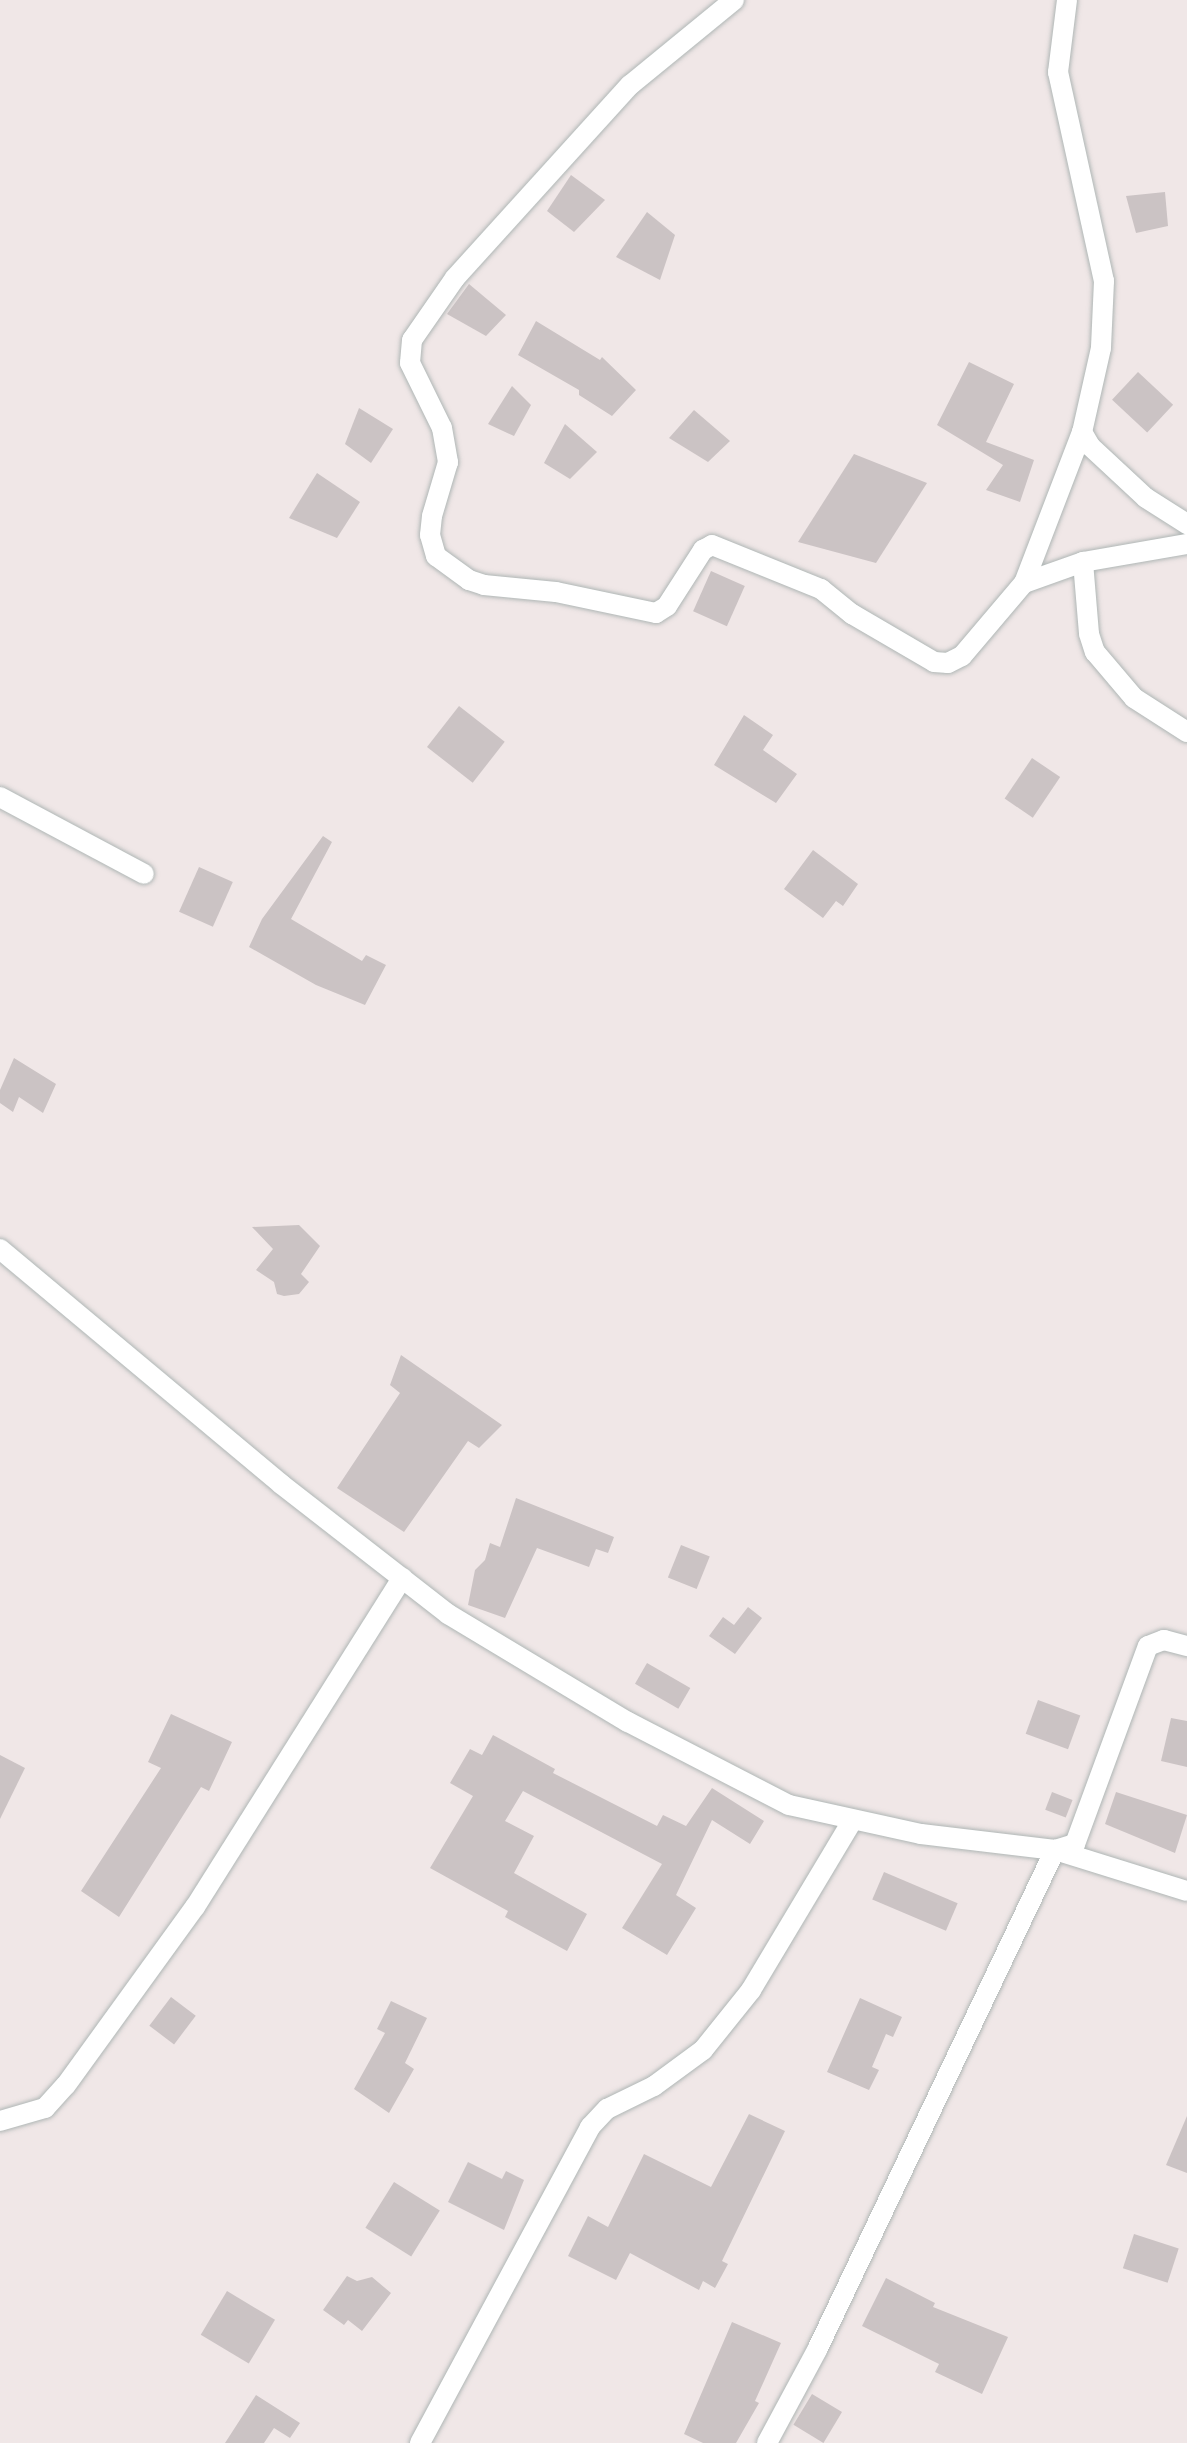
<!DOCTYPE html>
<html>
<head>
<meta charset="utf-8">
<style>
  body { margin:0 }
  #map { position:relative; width:1187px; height:2443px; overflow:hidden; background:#f0e7e7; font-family:"Titillium Web",sans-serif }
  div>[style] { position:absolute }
  .building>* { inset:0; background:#cbc3c4; transform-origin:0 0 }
  .roads { filter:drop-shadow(0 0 2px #afb6b5) drop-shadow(0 0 2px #afb6b5) }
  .minor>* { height:20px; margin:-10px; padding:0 10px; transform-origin:10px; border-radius:10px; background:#fff }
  span { translate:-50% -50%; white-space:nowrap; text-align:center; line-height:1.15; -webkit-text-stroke:8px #fff; paint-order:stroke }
</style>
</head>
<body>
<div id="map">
  <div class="building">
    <div style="clip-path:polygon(571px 175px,605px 200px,574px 232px,547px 211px)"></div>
    <div style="clip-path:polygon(1165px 192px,1168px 226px,1136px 233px,1126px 196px)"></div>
    <div style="clip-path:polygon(647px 212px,675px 235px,660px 280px,616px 257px)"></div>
    <div style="clip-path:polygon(469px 284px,506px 315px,486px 336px,447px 314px)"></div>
    <div style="clip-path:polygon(536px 321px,600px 360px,602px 357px,636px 390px,612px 416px,579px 395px,579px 390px,518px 355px)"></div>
    <div style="clip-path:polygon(969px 362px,1014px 384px,986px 442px,1034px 460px,1020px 502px,986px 490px,1003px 465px,937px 425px)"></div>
    <div style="left:1138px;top:372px;width:48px;height:38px;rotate:43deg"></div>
    <div style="clip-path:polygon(512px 386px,531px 405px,514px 436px,488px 424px)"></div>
    <div style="clip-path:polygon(359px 408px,393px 429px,371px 463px,345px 444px)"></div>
    <div style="clip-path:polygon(694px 410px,730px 441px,708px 462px,669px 438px)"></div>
    <div style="clip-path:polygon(565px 424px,597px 452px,570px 479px,544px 463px)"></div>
    <div style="clip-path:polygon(854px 454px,927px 483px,876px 563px,798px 542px)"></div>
    <div style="clip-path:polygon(317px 473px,360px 502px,337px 538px,289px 518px)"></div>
    <div style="left:711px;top:571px;width:37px;height:44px;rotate:24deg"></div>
    <div style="left:459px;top:706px;width:58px;height:52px;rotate:38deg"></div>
    <div style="clip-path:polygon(744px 715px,773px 735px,763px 750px,797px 774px,776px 803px,714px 765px)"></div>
    <div style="left:1032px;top:758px;width:34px;height:49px;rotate:34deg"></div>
    <div style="clip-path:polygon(323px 836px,332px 842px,291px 919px,362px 961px,366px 955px,386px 965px,365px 1005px,316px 985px,249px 947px,262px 919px)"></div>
    <div style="clip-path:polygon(813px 850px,858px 884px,843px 906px,836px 901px,823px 918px,784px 889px)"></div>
    <div style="left:199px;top:867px;width:37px;height:49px;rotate:24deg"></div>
    <div style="clip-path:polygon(14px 1058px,56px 1084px,43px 1113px,19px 1097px,13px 1112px,0 1103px,0 1090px)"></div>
    <div style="clip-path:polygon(299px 1225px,320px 1246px,301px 1274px,309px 1282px,299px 1294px,284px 1296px,277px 1294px,274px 1282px,256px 1270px,273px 1249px,252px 1227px)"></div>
    <div style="clip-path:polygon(401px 1355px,502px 1425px,479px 1448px,468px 1441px,404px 1532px,337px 1488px,400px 1393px,390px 1385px)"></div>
    <div style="clip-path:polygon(516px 1498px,614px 1537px,608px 1553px,596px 1549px,589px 1567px,537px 1548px,505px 1618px,468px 1605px,475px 1570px,485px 1560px,490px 1543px,500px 1547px)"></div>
    <div style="left:681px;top:1545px;width:31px;height:35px;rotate:22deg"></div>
    <div style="clip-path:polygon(748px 1607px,762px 1618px,735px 1654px,709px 1636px,723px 1617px,734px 1625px)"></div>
    <div style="left:647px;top:1663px;width:50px;height:24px;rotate:30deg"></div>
    <div style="left:1038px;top:1700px;width:45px;height:36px;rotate:20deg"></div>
    <div style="clip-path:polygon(171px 1714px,232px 1742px,209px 1791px,201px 1787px,119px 1917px,81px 1891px,161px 1768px,148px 1762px)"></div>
    <div style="clip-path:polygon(1171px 1718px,1187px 1721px,1187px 1767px,1161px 1761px)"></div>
    <div style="clip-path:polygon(493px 1735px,555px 1769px,553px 1773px,657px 1826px,663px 1815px,686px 1826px,712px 1788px,764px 1821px,750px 1844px,712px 1820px,676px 1895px,696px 1908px,667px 1955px,622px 1928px,662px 1864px,523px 1791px,505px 1821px,534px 1836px,514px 1873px,587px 1914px,567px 1951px,505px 1917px,508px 1911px,430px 1868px,473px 1796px,450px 1783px,470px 1749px,482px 1755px)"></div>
    <div style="clip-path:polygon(0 1755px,25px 1768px,0 1819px)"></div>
    <div style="left:1052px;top:1792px;width:22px;height:19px;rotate:21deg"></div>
    <div style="clip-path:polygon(1116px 1792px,1187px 1815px,1175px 1853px,1105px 1824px)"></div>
    <div style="left:884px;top:1872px;width:80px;height:30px;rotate:23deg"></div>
    <div style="left:171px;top:1997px;width:31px;height:36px;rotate:37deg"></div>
    <div style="clip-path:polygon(860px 1998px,902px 2017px,893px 2037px,886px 2034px,872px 2067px,879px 2070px,869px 2090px,827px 2072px)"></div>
    <div style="clip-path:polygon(391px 2001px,427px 2018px,405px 2063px,414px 2069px,389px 2113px,354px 2089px,385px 2033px,377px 2029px)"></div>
    <div style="clip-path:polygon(749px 2114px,785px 2131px,722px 2261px,728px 2264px,715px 2288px,703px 2281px,699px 2290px,630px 2253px,616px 2280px,568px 2256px,588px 2216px,608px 2227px,644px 2154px,711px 2187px)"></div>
    <div style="clip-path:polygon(1187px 2116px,1187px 2173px,1166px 2165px)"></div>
    <div style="clip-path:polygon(468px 2162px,502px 2179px,506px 2171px,524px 2180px,504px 2230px,448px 2202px)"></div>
    <div style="left:394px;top:2182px;width:54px;height:54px;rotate:32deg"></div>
    <div style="left:1134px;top:2234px;width:47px;height:36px;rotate:18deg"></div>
    <div style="clip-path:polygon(347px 2276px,357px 2281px,372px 2277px,391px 2293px,362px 2331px,348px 2320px,344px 2325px,323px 2310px)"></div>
    <div style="clip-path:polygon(886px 2278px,935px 2303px,933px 2307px,1008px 2337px,982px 2394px,935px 2372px,939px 2364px,862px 2326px)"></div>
    <div style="left:227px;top:2291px;width:56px;height:51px;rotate:31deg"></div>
    <div style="clip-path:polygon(732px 2322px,781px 2343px,755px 2401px,759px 2403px,736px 2443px,703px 2443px,684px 2434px)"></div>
    <div style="left:812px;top:2394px;width:35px;height:36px;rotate:31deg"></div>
    <div style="clip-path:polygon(256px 2395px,300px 2423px,290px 2438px,274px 2428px,264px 2443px,225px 2443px)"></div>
  </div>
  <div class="roads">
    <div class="minor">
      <div style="left:734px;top:0;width:134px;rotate:140.7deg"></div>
      <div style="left:630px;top:85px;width:261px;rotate:132.2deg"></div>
      <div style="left:455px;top:278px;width:75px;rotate:124.7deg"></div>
      <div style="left:412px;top:340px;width:23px;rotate:95deg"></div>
      <div style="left:410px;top:363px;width:72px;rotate:63.8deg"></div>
      <div style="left:442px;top:428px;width:35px;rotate:80deg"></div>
      <div style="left:448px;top:462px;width:56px;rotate:106.5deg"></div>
      <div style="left:432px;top:516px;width:19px;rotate:96deg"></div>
      <div style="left:430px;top:535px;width:22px;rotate:74deg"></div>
      <div style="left:436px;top:556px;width:41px;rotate:36deg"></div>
      <div style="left:469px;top:580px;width:16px;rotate:18deg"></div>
      <div style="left:484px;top:585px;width:72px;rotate:5.6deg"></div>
      <div style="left:556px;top:592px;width:102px;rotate:11.9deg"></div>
      <div style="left:656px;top:613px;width:13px;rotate:-32deg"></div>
      <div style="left:667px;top:606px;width:67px;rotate:-57.3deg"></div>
      <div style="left:703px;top:550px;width:10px;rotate:-29deg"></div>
      <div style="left:712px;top:545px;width:118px;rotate:22deg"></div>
      <div style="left:821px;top:589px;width:40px;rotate:39deg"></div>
      <div style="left:852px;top:614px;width:95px;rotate:30.3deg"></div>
      <div style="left:934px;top:662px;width:14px;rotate:4deg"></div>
      <div style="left:948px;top:663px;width:16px;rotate:-27deg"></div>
      <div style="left:962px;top:656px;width:96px;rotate:-49.7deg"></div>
      <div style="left:1024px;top:583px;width:63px;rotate:-19.6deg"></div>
      <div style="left:1083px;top:562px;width:106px;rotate:-9.8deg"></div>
      <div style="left:1067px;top:0;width:73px;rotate:97.1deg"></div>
      <div style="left:1058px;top:72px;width:214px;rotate:77.6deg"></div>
      <div style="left:1104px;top:281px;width:67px;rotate:92.6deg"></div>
      <div style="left:1101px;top:348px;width:86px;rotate:102.7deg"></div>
      <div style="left:1082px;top:432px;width:16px;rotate:60deg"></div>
      <div style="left:1090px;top:446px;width:76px;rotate:42.9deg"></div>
      <div style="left:1146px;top:498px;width:49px;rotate:32.4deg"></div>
      <div style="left:1083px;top:562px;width:72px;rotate:85.2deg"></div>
      <div style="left:1089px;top:634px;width:19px;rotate:72deg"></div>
      <div style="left:1095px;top:652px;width:60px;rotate:49.7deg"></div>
      <div style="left:1134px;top:698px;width:63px;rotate:32.7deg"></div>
      <div style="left:1024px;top:583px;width:162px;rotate:-69deg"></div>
      <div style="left:0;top:797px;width:163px;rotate:28.1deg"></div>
      <div style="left:0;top:1249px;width:366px;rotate:39.9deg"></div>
      <div style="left:281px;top:1484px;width:212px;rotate:37.9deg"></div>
      <div style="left:448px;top:1614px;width:210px;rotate:31deg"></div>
      <div style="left:628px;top:1722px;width:181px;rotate:27.3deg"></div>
      <div style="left:789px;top:1805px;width:135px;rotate:12.4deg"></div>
      <div style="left:921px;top:1834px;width:135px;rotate:6.8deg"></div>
      <div style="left:1055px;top:1850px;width:138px;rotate:17.3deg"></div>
      <div style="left:0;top:2121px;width:47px;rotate:-16.1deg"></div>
      <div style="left:45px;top:2108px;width:31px;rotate:-48deg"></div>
      <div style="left:66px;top:2085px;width:220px;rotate:-54.1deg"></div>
      <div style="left:195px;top:1907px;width:389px;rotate:-57.8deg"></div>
      <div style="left:420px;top:2443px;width:359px;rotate:-61.7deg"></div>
      <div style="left:590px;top:2127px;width:25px;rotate:-47deg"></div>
      <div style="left:607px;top:2109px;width:52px;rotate:-26.1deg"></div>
      <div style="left:654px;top:2086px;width:61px;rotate:-36.3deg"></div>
      <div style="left:703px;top:2050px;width:77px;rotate:-51.3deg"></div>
      <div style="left:751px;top:1990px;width:197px;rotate:-59.1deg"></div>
      <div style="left:767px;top:2443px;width:106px;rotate:-61.7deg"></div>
      <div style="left:817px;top:2350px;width:554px;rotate:-64.55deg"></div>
      <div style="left:1055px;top:1850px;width:21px;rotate:-17deg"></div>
      <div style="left:1075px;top:1844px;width:211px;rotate:-69.8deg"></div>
      <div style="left:1148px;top:1646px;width:17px;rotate:-21deg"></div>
      <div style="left:1164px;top:1640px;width:24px;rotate:15deg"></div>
    </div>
  </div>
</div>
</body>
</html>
